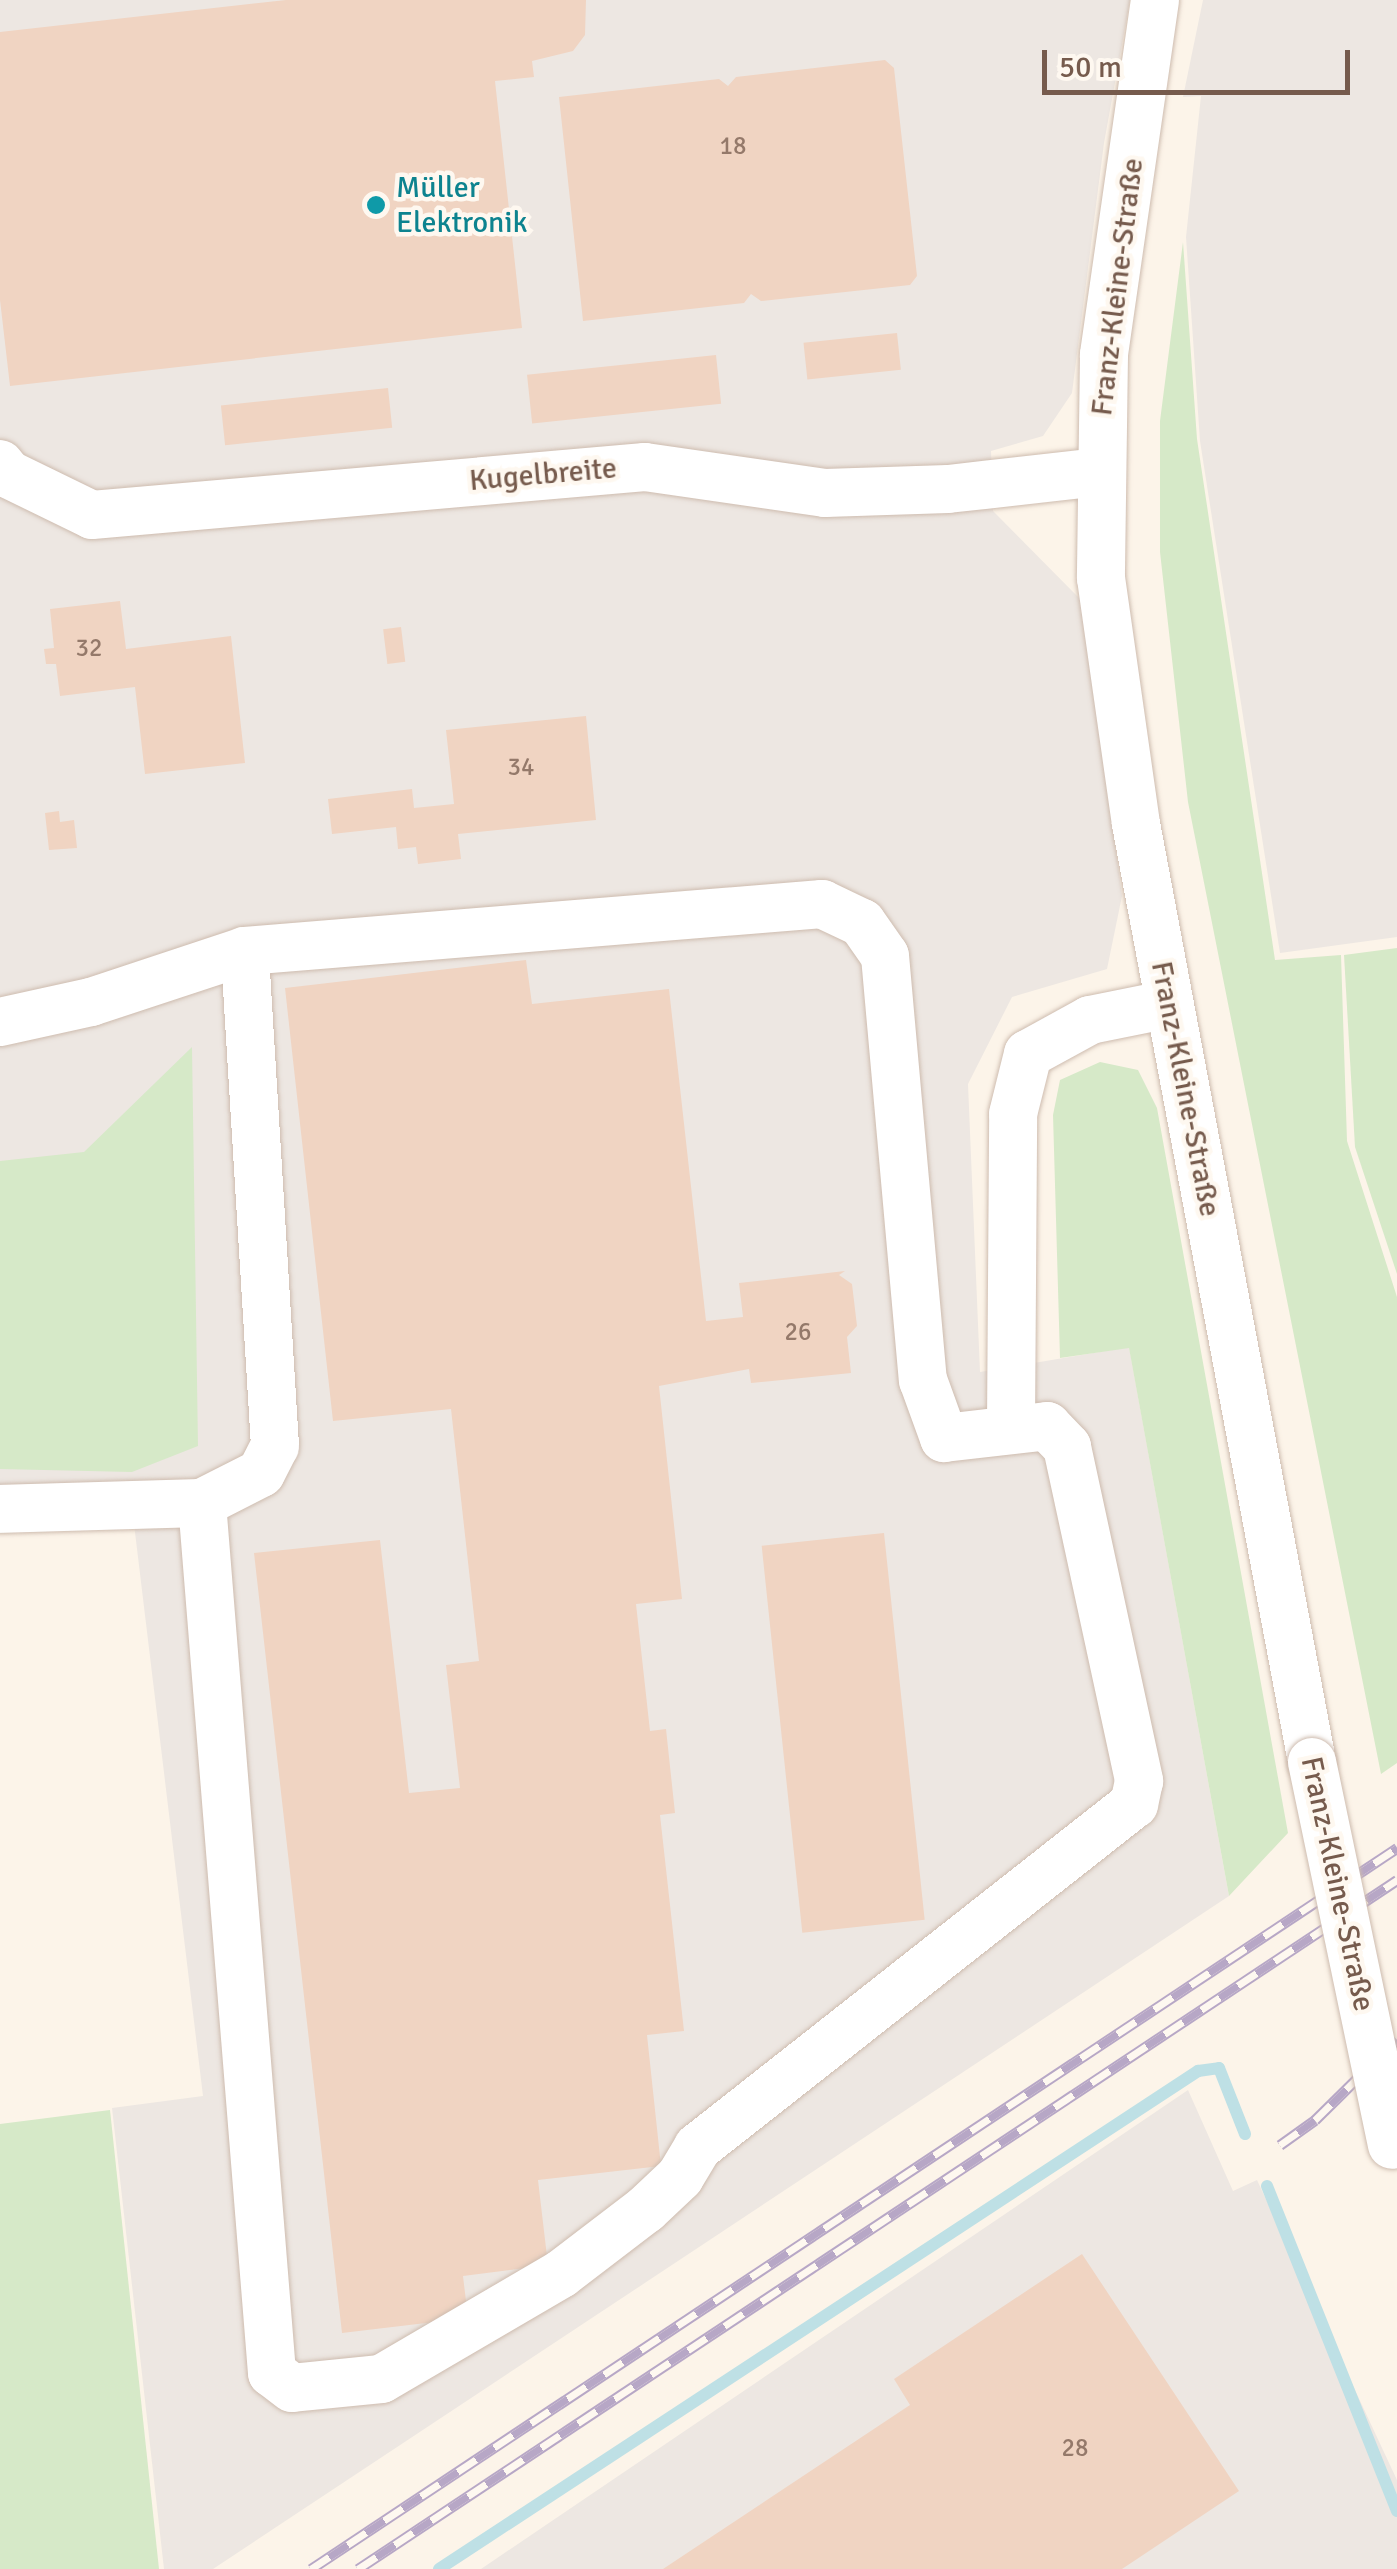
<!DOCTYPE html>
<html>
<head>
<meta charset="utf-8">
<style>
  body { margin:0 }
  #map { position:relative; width:1397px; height:2569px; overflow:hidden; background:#fcf4e9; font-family:Signika,sans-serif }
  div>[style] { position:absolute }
  .industrial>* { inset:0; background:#ede7e2 }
  .green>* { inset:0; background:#d6e9c8 }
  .stream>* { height:12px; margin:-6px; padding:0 6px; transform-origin:6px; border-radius:6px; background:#bee0e5 }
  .building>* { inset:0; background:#f0d4c2; transform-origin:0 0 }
  .roads { filter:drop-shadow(0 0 2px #cebcaf) drop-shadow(0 0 2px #cebcaf) }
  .minor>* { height:48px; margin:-24px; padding:0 24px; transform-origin:24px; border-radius:24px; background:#fff }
  .rail>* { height:11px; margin-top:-5.5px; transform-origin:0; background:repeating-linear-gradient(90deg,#fef8f0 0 22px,#b7a7c6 0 44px); box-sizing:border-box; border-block:2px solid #b7a7c6 }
  .bridges { filter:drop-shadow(0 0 2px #cebcaf) drop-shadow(0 0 2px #cebcaf) }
  .minor-bridge>* { height:48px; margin:-24px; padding:0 24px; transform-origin:24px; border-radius:24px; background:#fff }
  .dots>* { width:28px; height:28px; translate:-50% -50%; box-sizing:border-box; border:5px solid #fef8f0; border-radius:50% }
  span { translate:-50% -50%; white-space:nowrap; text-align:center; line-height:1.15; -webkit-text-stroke:9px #fef8f0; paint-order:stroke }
  .number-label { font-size:25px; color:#94796a }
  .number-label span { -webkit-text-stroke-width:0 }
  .culture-label { font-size:30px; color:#0d838f }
  .left { translate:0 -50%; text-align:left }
  .street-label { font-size:30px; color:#765b4d }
  .scale { position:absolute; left:1042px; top:50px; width:308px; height:45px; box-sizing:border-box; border:5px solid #765b4d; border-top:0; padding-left:12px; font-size:30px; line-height:35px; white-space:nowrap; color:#765b4d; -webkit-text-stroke:8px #fef8f0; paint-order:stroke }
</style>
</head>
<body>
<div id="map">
  <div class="industrial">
    <div style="clip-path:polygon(0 0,1130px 0,1104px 143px,1072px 393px,1043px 436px,991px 451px,993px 511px,1082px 601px,1122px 896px,1107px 969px,1012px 997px,968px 1084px,980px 1372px,1129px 1347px,1229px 1896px,213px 2569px,164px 2569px,112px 2108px,203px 2096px,134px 1524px,0 1522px)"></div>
    <div style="clip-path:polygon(1203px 0,1397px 0,1397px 937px,1280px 953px,1200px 441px,1186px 237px,1201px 96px,1183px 97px)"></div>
    <div style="clip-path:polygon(1188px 2090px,1233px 2191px,1257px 2180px,1397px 2480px,1397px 2569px,481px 2569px)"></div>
  </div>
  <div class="green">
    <div style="clip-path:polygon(1183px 242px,1197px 439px,1275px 960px,1341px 955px,1347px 1141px,1397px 1297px,1397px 1763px,1381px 1774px,1188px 802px,1160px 552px,1160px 421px)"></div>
    <div style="clip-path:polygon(1397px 948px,1397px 1274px,1355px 1147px,1344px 955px)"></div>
    <div style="clip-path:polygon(192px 1047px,198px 1446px,132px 1472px,0 1469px,0 1161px,84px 1152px)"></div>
    <div style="clip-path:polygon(1100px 1062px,1138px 1070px,1157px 1108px,1288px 1833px,1229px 1896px,1129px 1348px,1060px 1358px,1053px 1115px,1060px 1080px)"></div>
    <div style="clip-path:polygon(110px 2110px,159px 2569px,0 2569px,0 2124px)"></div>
  </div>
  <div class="stream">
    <div style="left:1267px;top:2186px;width:350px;rotate:68.2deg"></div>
    <div style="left:439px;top:2569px;width:908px;rotate:-33.27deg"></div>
    <div style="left:1198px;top:2071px;width:21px;rotate:-8deg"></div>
    <div style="left:1219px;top:2068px;width:71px;rotate:68.5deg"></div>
  </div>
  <div class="building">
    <div style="clip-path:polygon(286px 0,586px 0,585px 35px,573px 51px,532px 61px,534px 77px,495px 81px,522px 328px,10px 386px,0 300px,0 32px)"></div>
    <div style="clip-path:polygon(885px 60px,894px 68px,917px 276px,910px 285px,761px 301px,751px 294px,744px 303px,583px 321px,559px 97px,719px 79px,728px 86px,736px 77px)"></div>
    <div style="left:897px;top:333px;width:37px;height:94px;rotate:84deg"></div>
    <div style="left:716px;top:355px;width:49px;height:190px;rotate:84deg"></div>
    <div style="left:388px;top:388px;width:40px;height:168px;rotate:84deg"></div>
    <div style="clip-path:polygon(120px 601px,126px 649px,231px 636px,245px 763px,145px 774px,135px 687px,60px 696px,56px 664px,46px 664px,44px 649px,54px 648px,50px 609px)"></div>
    <div style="left:401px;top:627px;width:35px;height:18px;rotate:83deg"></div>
    <div style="clip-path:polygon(586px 716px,596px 820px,458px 834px,461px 859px,418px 864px,416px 847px,398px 849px,396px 827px,332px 834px,328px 799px,412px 789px,414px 808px,454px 804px,446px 730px)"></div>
    <div style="clip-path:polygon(59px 811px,60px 822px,74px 820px,77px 848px,49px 850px,45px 813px)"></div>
    <div style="clip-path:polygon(526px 960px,532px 1004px,669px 989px,706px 1321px,743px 1317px,739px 1283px,845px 1271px,839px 1275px,852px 1284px,857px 1326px,847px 1337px,851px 1373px,751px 1383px,749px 1369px,659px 1386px,682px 1599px,636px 1604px,650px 1731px,666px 1729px,675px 1813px,660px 1815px,684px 2031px,647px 2035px,661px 2166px,538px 2180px,548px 2265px,463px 2276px,468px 2318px,342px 2333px,254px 1553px,380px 1540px,409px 1793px,460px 1788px,446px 1665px,479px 1661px,451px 1409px,333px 1421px,285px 988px)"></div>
    <div style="left:884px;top:1533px;width:389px;height:123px;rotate:84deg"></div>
    <div style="clip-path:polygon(1082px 2254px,1239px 2491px,1122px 2569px,663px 2569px,910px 2405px,894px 2379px)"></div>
  </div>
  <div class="roads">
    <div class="minor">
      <div style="left:1155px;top:0;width:359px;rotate:98.2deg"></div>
      <div style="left:1104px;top:355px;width:223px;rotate:90.8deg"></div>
      <div style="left:1101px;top:578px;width:248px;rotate:81.9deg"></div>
      <div style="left:1136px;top:824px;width:954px;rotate:79.37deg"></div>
      <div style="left:0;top:464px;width:13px;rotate:51deg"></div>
      <div style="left:8px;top:474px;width:93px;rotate:26deg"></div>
      <div style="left:92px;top:515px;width:555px;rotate:-4.96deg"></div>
      <div style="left:645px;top:467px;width:182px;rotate:8.2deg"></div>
      <div style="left:825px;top:493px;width:123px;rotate:-1.9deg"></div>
      <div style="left:948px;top:489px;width:153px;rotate:-6.4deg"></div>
      <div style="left:0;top:1022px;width:93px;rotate:-12.4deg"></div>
      <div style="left:91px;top:1002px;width:162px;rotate:-18.3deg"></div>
      <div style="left:245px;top:951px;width:579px;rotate:-4.66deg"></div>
      <div style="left:822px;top:904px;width:44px;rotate:25.4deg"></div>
      <div style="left:862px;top:923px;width:40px;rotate:55.1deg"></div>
      <div style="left:885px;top:956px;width:426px;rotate:84.9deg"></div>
      <div style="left:923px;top:1380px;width:62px;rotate:70.1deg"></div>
      <div style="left:944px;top:1438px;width:104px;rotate:-6.6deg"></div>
      <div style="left:1047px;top:1426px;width:29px;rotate:46deg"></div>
      <div style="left:1067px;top:1447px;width:342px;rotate:77.8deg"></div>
      <div style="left:1139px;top:1781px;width:24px;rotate:102deg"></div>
      <div style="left:1134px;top:1804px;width:555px;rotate:141.81deg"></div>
      <div style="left:698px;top:2147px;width:35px;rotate:121deg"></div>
      <div style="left:680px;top:2177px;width:47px;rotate:136.7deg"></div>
      <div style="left:646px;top:2209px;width:107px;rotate:142.6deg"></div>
      <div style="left:561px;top:2274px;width:208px;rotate:149.7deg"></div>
      <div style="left:381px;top:2379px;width:89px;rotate:174.2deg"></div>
      <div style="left:292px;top:2388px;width:25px;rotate:-143deg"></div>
      <div style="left:272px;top:2373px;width:873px;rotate:-94.6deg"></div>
      <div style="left:202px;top:1503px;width:66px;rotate:-27deg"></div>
      <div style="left:261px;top:1473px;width:30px;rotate:-63deg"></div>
      <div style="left:275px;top:1446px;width:496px;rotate:-93.5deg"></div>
      <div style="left:1011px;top:1426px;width:312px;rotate:-89.6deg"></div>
      <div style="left:1013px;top:1114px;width:62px;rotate:-76deg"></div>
      <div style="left:1028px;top:1054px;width:71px;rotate:-28.7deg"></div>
      <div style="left:1090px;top:1020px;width:81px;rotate:-11.4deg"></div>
      <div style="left:0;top:1509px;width:202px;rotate:-1.7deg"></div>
    </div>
  </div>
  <div class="rail">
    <div style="left:1280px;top:2145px;width:43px;rotate:-35.5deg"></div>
    <div style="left:1315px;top:2120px;width:115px;rotate:-44.6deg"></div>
    <div style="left:311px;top:2569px;width:1304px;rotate:-33.58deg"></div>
    <div style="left:358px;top:2569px;width:1247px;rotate:-33.55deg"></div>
  </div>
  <div class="bridges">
    <div class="minor-bridge">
      <div style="left:1312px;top:1762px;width:391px;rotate:78.2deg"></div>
    </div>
  </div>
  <div class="dots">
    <div style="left:376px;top:205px;background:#0f9aa8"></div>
  </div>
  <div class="number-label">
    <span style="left:733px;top:146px">18</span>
    <span style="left:89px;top:648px">32</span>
    <span style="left:521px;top:767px">34</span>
    <span style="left:798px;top:1332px">26</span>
    <span style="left:1075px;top:2448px">28</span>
  </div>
  <div class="culture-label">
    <span class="left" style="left:396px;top:205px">Müller<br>Elektronik</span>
  </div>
  <div class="street-label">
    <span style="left:1118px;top:287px;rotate:-83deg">Franz-Kleine-Straße</span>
    <span style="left:543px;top:475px;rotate:-5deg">Kugelbreite</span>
    <span style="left:1185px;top:1089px;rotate:79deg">Franz-Kleine-Straße</span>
    <span style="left:1337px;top:1884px;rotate:78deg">Franz-Kleine-Straße</span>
  </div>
  <div class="scale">50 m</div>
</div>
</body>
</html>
